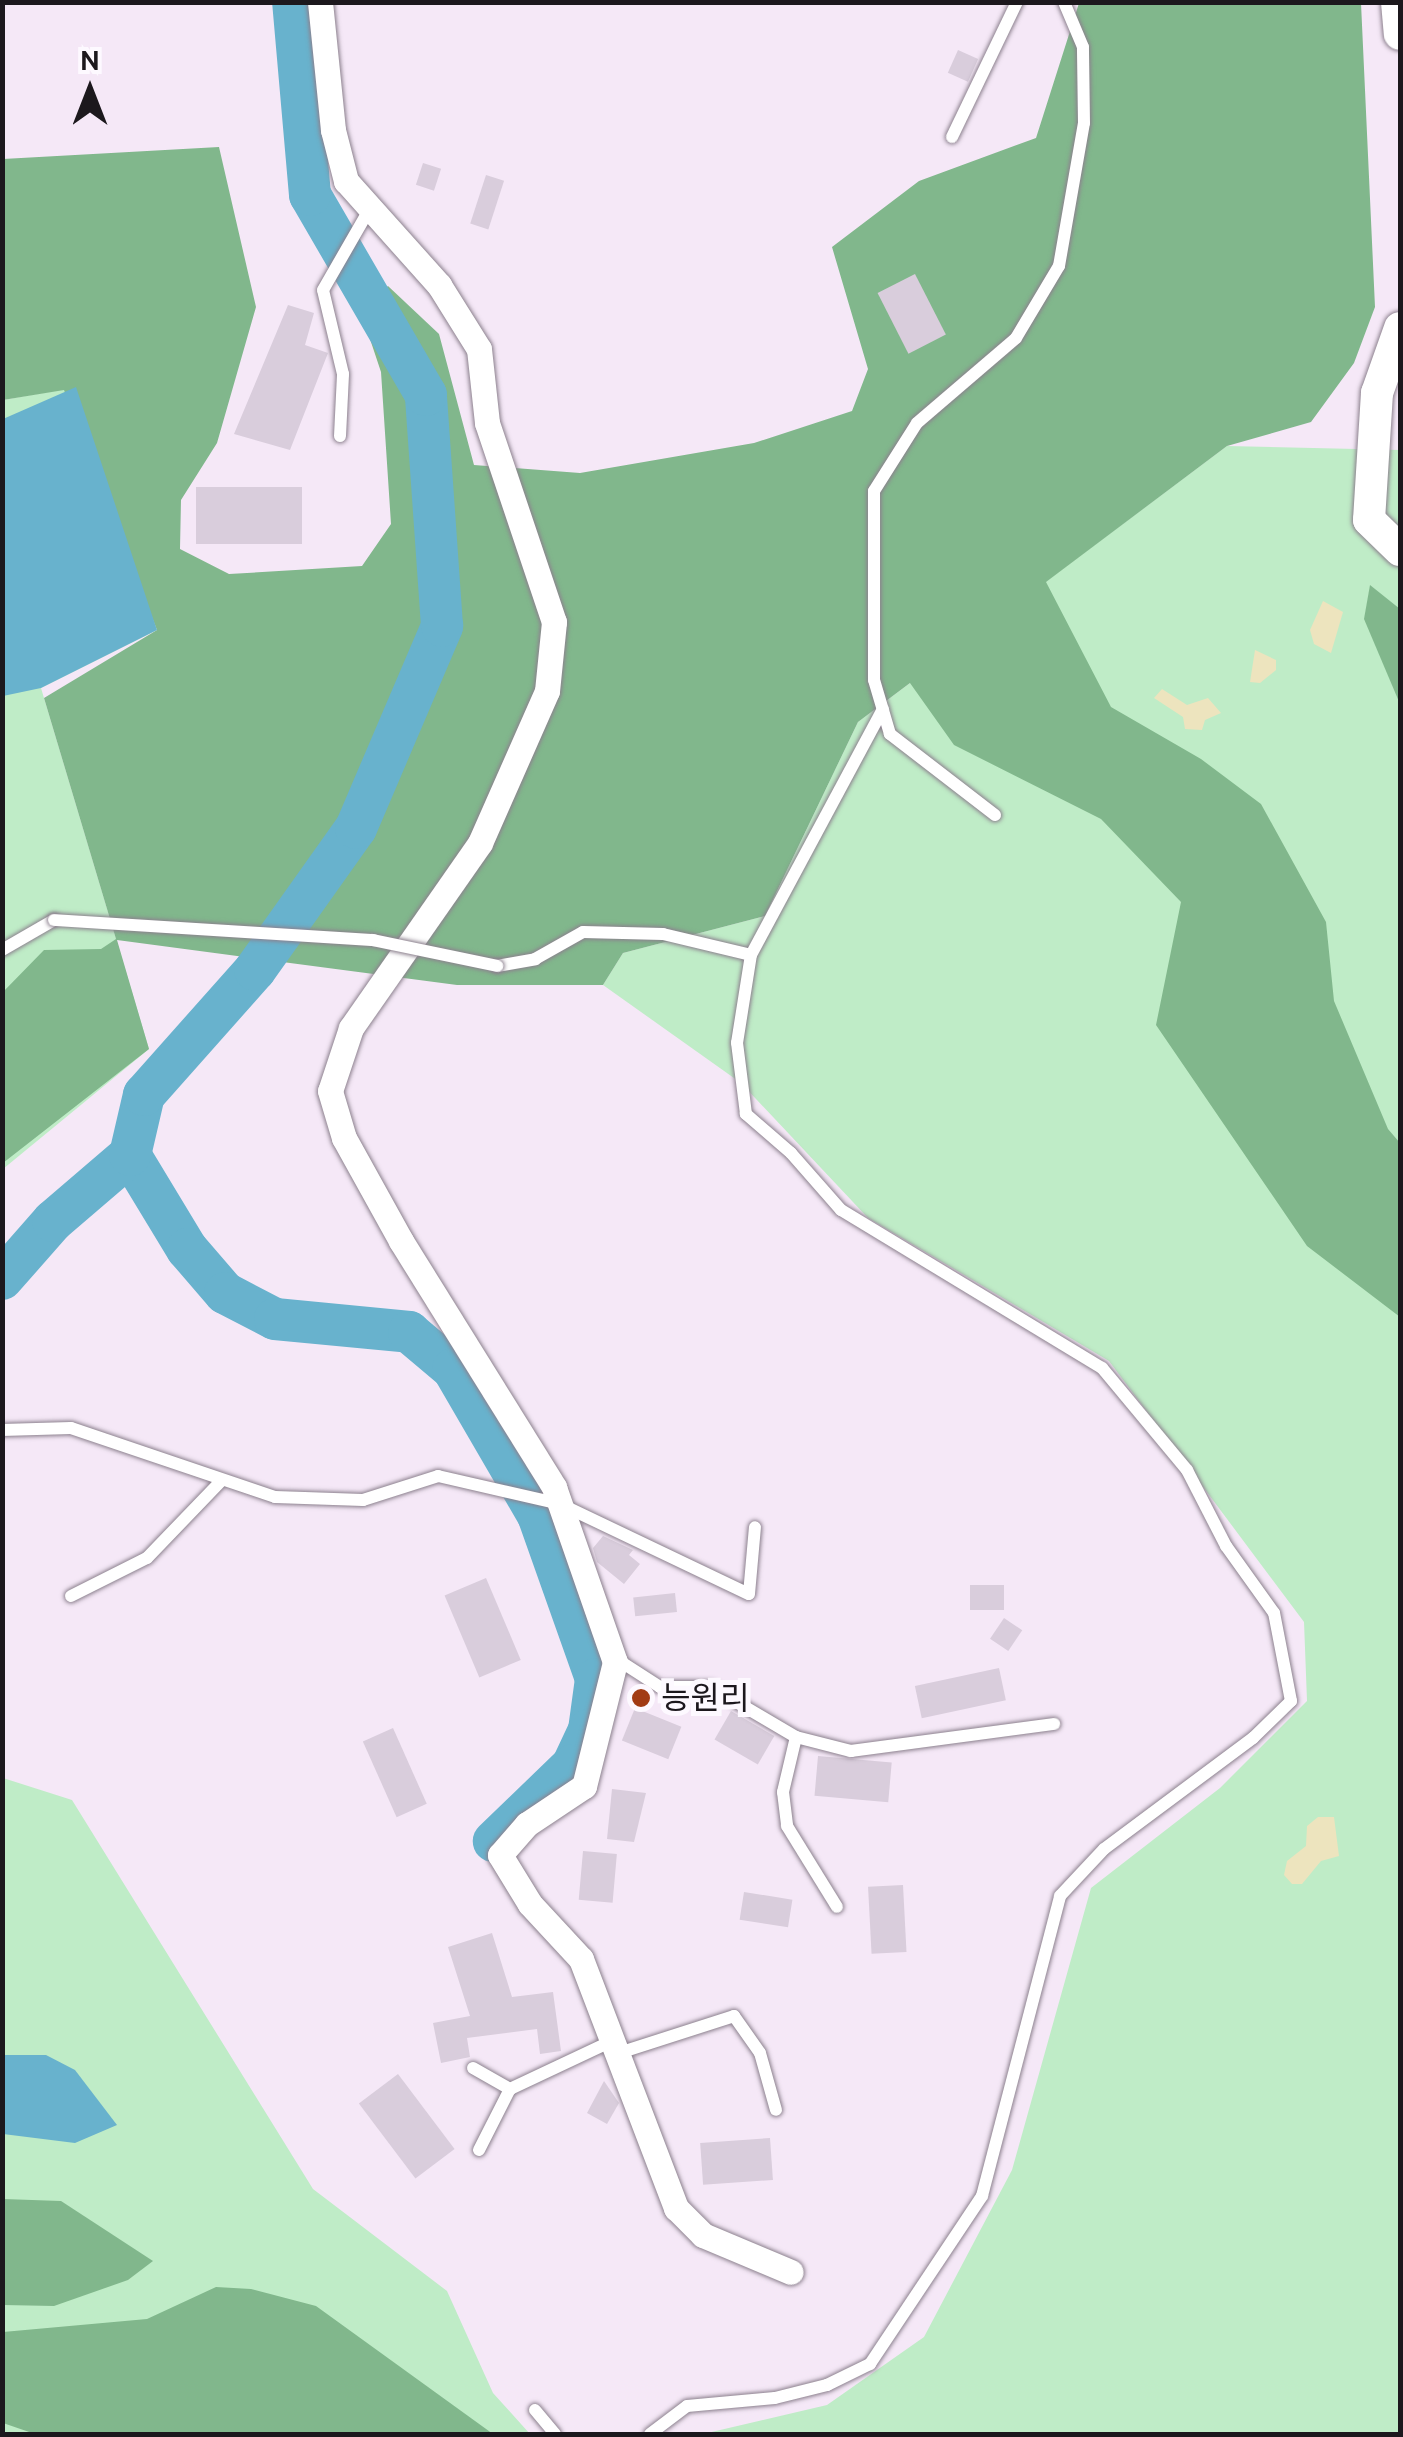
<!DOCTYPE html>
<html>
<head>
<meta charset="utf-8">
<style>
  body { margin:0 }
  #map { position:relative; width:1403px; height:2437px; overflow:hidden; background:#f5e8f7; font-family:Cabin,"Noto Sans KR",sans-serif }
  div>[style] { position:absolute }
  .green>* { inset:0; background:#bfecc7 }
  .forest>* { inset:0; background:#81b78c }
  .sand>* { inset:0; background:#ede4be }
  .water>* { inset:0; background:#68b2cd }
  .river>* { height:42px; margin:-21px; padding:0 21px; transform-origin:21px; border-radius:21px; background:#68b2cd }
  .building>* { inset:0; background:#d9cddc; transform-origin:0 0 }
  .roads { filter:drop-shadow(0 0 2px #8c818e) drop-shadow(0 0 2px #8c818e) }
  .service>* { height:12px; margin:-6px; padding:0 6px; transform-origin:6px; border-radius:6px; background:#fff }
  .minor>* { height:25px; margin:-12.5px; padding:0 12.5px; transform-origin:12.5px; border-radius:12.5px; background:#fff }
  .tertiary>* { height:32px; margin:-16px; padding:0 16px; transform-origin:16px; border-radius:16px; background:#fff }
  .bridges { filter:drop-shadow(0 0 2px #8c818e) drop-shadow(0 0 2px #8c818e) }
  .service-bridge>* { height:12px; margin:-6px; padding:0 6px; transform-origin:6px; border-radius:6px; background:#fff }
  .dots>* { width:28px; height:28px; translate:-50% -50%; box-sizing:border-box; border:5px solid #fdf9ff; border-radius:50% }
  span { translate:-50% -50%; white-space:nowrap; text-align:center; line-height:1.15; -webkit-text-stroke:10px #fdf9ff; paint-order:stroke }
  .poi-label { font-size:32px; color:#1c181d }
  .left { translate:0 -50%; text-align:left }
  .frame { position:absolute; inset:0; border:5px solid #1c181d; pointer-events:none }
  .north { position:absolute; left:40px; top:40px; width:100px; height:100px; -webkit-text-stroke:8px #fdf9ff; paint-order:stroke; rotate:0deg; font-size:28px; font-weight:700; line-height:40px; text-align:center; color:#1c181d }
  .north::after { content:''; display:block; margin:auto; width:35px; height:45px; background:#1c181d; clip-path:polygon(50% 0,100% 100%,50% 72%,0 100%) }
</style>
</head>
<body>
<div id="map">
  <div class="green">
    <div style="clip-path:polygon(76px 387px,157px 630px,41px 688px,149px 1049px,3px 1169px,3px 400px)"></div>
    <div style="clip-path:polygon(1227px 446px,1400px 450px,1400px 2434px,703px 2434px,827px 2405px,924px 2337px,1012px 2170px,1091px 1888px,1220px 1788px,1307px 1701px,1304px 1622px,1109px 1361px,868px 1218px,741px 1083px,603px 985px,623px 953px,765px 916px,858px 722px)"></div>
    <div style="clip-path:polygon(3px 1778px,72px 1800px,313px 2189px,447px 2291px,493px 2393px,530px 2434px,3px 2434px)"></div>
  </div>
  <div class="forest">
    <div style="clip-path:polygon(1079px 3px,1361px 3px,1375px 307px,1354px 363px,1311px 422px,1227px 446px,1046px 582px,1111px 707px,1201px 759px,1261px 804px,1326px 922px,1334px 1001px,1388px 1129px,1400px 1143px,1400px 1317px,1307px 1246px,1156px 1025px,1181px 902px,1101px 819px,954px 745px,910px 683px,858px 722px,765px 916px,623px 953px,603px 985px,457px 985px,117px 940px,149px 1049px,3px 1163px,3px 992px,44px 950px,101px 949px,116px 939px,44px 698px,157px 630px,64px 390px,3px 400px,3px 159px,219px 147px,256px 307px,217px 443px,181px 500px,180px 549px,229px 574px,362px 566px,391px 524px,381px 372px,360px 309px,388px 286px,439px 334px,474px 465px,580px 473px,754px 443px,852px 411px,868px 369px,832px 247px,919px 181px,1036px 138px)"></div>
    <div style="clip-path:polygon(1370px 585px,1400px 609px,1400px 704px,1364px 619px)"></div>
    <div style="clip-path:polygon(3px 2199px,61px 2201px,153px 2261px,128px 2280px,54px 2306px,3px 2305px)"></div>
    <div style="clip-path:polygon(216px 2287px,251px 2289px,316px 2306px,493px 2434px,35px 2434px,3px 2423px,3px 2332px,147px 2319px)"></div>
  </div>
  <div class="sand">
    <div style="clip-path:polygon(1323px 601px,1343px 612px,1331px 653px,1314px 644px,1310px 630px)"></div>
    <div style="clip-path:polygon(1255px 650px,1276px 660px,1276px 670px,1260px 683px,1250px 682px)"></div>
    <div style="clip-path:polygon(1162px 689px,1187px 705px,1208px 698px,1221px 713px,1205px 720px,1202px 730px,1185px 729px,1183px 717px,1154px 698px)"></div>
    <div style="clip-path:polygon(1318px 1817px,1334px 1817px,1339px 1856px,1321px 1861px,1302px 1884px,1292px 1884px,1284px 1875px,1287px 1861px,1306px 1846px,1307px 1826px)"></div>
  </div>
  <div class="water">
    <div style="clip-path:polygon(76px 387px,157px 630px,41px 688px,3px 696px,3px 419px)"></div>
    <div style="clip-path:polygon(2px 2055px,46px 2055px,75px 2070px,117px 2125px,75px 2143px,3px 2134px)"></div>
  </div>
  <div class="river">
    <div style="left:130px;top:1155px;width:110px;rotate:58.8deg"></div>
    <div style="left:187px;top:1249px;width:58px;rotate:49.2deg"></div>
    <div style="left:225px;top:1293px;width:56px;rotate:27.5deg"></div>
    <div style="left:275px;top:1319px;width:135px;rotate:5.5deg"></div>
    <div style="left:409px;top:1332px;width:57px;rotate:40.1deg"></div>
    <div style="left:453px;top:1369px;width:169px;rotate:59.8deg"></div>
    <div style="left:538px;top:1515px;width:174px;rotate:70.5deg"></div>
    <div style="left:596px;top:1679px;width:51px;rotate:97.8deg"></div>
    <div style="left:589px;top:1730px;width:38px;rotate:115deg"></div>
    <div style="left:573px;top:1765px;width:110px;rotate:136.1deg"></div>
    <div style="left:2px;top:1279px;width:77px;rotate:-48.7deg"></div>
    <div style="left:53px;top:1221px;width:101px;rotate:-40.6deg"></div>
    <div style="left:130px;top:1155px;width:62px;rotate:-76.9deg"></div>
    <div style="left:144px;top:1095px;width:167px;rotate:-48.4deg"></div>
    <div style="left:255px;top:970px;width:174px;rotate:-54.6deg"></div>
    <div style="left:356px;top:828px;width:220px;rotate:-66.9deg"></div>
    <div style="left:442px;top:626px;width:232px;rotate:-94deg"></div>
    <div style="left:426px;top:395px;width:231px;rotate:-120.1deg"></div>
    <div style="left:310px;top:195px;width:194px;rotate:-95deg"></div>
  </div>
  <div class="building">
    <div style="left:958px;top:50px;width:22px;height:25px;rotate:24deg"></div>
    <div style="left:423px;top:163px;width:19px;height:23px;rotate:18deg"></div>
    <div style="left:486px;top:175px;width:19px;height:51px;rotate:18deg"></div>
    <div style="left:915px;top:274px;width:68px;height:42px;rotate:63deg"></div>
    <div style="clip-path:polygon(288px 305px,314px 313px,305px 345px,328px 353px,290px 450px,234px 434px)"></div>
    <div style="left:196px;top:487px;width:106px;height:57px"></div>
    <div style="clip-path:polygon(603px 1536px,633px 1550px,629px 1555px,640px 1564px,624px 1584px,597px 1562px,593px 1548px)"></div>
    <div style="left:486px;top:1578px;width:89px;height:45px;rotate:67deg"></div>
    <div style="left:970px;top:1585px;width:34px;height:25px"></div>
    <div style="left:675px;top:1593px;width:19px;height:42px;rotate:84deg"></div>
    <div style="left:1004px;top:1618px;width:22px;height:25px;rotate:34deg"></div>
    <div style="left:999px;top:1668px;width:33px;height:86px;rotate:78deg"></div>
    <div style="left:635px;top:1708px;width:50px;height:35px;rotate:22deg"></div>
    <div style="left:731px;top:1711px;width:50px;height:33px;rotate:30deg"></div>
    <div style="left:393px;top:1728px;width:83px;height:33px;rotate:66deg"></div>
    <div style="left:818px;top:1756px;width:74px;height:40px;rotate:5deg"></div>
    <div style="clip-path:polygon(612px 1789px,646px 1793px,634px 1842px,607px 1839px)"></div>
    <div style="left:583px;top:1851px;width:34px;height:49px;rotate:5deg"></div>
    <div style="left:903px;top:1885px;width:67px;height:35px;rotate:87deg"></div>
    <div style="left:744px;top:1892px;width:49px;height:28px;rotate:9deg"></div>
    <div style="clip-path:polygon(492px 1933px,512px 1997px,553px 1992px,561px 2051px,540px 2054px,537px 2029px,467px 2038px,470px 2057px,441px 2063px,433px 2023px,470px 2016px,448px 1947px)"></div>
    <div style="left:398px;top:2074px;width:94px;height:49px;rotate:53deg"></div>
    <div style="clip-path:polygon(604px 2081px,619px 2103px,607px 2124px,587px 2113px)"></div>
    <div style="left:770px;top:2138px;width:42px;height:70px;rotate:86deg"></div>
  </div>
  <div class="roads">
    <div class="service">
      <div style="left:952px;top:137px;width:150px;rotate:-64.3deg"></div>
      <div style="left:340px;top:436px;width:62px;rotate:-87.2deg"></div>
      <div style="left:343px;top:374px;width:86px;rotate:-103.4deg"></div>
      <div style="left:323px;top:290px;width:92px;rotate:-60.1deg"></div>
      <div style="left:995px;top:815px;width:133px;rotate:-142.4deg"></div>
      <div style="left:890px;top:734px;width:56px;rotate:-106.5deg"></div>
      <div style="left:874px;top:680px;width:189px;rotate:-90deg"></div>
      <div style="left:874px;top:491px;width:80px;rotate:-57.7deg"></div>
      <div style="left:917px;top:423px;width:130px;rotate:-40.6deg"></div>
      <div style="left:1016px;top:338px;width:84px;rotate:-59.2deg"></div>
      <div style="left:1059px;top:266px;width:145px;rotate:-80.1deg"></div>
      <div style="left:1084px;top:123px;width:76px;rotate:-90.8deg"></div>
      <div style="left:1083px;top:47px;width:49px;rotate:-112.9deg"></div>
      <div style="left:2px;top:950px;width:60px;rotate:-30deg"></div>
      <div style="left:497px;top:966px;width:39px;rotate:-10deg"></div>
      <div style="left:535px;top:959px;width:55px;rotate:-29.4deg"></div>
      <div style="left:583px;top:932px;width:80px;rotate:1.4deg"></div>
      <div style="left:663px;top:934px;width:90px;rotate:13.4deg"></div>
      <div style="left:751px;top:955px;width:279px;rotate:-61.8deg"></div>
      <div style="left:2px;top:1430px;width:69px;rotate:-1.7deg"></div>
      <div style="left:71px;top:1428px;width:215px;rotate:18.7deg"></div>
      <div style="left:275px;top:1497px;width:88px;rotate:2deg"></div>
      <div style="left:363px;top:1500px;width:79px;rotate:-17.7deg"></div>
      <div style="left:438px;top:1476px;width:125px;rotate:12.9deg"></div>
      <div style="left:560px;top:1504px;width:209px;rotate:25.5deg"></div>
      <div style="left:749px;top:1594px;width:67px;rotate:-84.9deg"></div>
      <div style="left:71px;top:1596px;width:85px;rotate:-26.6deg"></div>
      <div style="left:147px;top:1558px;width:107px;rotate:-46.1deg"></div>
      <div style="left:615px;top:1658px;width:54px;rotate:32.8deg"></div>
      <div style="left:660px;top:1687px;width:51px"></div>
      <div style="left:711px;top:1687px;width:99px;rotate:30.5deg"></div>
      <div style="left:796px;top:1737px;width:57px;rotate:14.3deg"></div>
      <div style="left:851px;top:1751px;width:205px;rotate:-7.6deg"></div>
      <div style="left:796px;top:1737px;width:57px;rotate:103.3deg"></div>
      <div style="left:783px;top:1792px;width:34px;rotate:83deg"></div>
      <div style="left:787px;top:1826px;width:95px;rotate:58.3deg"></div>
      <div style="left:619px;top:2053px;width:121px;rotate:-17.8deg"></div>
      <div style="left:734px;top:2016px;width:45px;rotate:54.9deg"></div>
      <div style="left:760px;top:2053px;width:59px;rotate:74.3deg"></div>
      <div style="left:473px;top:2068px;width:43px;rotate:29.6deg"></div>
      <div style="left:479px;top:2150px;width:68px;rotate:-63.1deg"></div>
      <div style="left:510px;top:2089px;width:115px;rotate:-25.2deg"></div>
      <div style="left:535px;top:2410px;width:31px;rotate:50deg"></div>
      <div style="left:650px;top:2434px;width:46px;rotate:-37.1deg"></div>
      <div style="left:687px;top:2406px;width:88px;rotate:-5.2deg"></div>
      <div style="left:775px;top:2398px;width:54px;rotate:-14deg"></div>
      <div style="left:827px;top:2385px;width:48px;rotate:-26deg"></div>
      <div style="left:870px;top:2364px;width:202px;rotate:-56.3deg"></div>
      <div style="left:982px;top:2196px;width:310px;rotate:-75.4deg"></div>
      <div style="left:1060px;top:1896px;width:64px;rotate:-46.9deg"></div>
      <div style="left:1104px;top:1849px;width:186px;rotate:-36.7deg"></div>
      <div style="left:1253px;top:1738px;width:53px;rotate:-44.2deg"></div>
      <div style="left:1291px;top:1701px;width:90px;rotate:-100.9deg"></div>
      <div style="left:1274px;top:1613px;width:82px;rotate:-125.6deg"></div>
      <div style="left:1226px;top:1546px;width:85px;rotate:-117.2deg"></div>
      <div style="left:1187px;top:1470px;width:133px;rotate:-129.8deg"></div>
      <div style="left:1102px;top:1368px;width:305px;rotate:-148.8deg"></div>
      <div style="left:841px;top:1210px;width:76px;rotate:-131.3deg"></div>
      <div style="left:791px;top:1153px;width:60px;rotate:-139.1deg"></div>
      <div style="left:746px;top:1114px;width:72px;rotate:-97.2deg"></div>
      <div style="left:737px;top:1043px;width:89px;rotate:-81deg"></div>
    </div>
    <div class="minor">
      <div style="left:320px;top:2px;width:129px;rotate:84.2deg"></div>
      <div style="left:333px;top:130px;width:53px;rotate:75.7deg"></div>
      <div style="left:346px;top:181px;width:140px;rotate:48.2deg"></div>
      <div style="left:439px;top:285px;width:75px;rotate:58deg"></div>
      <div style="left:479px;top:349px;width:74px;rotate:83.8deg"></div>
      <div style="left:487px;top:423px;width:210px;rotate:71.4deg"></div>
      <div style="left:554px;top:622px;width:69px;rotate:95.8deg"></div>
      <div style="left:547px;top:691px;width:166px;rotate:113.8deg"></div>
      <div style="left:480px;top:843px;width:226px;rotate:124.9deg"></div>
      <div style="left:351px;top:1028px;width:66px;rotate:108.4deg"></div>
      <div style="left:330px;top:1091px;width:49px;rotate:73.4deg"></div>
      <div style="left:344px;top:1138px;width:118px;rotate:61deg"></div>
      <div style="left:401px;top:1241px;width:290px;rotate:58.1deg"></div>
      <div style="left:554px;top:1487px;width:185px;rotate:70.8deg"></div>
      <div style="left:615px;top:1662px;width:128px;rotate:104deg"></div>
      <div style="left:584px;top:1786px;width:69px;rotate:146.3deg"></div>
      <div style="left:527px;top:1824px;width:41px;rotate:131.1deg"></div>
      <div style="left:500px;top:1855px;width:57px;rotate:58.5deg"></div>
      <div style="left:530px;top:1904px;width:75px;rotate:47.2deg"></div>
      <div style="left:581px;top:1959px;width:267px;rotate:69.1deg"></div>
      <div style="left:676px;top:2208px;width:38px;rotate:45deg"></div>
      <div style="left:703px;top:2235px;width:95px;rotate:22.8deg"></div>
    </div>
    <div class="tertiary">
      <div style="left:1397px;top:2px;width:32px;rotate:85deg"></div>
      <div style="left:1400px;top:328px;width:69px;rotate:109.5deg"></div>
      <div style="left:1377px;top:393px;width:127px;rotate:93.6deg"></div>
      <div style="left:1369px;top:520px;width:43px;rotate:44.1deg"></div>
    </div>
  </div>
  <div class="bridges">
    <div class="service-bridge">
      <div style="left:54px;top:920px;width:320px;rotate:3.6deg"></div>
      <div style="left:373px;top:940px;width:127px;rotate:11.8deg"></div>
    </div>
  </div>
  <div class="dots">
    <div style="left:641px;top:1698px;background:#a23c14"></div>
  </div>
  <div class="poi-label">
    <span class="left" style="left:661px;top:1698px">능원리</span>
  </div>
  <div class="frame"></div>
  <div class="north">N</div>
</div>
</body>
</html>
